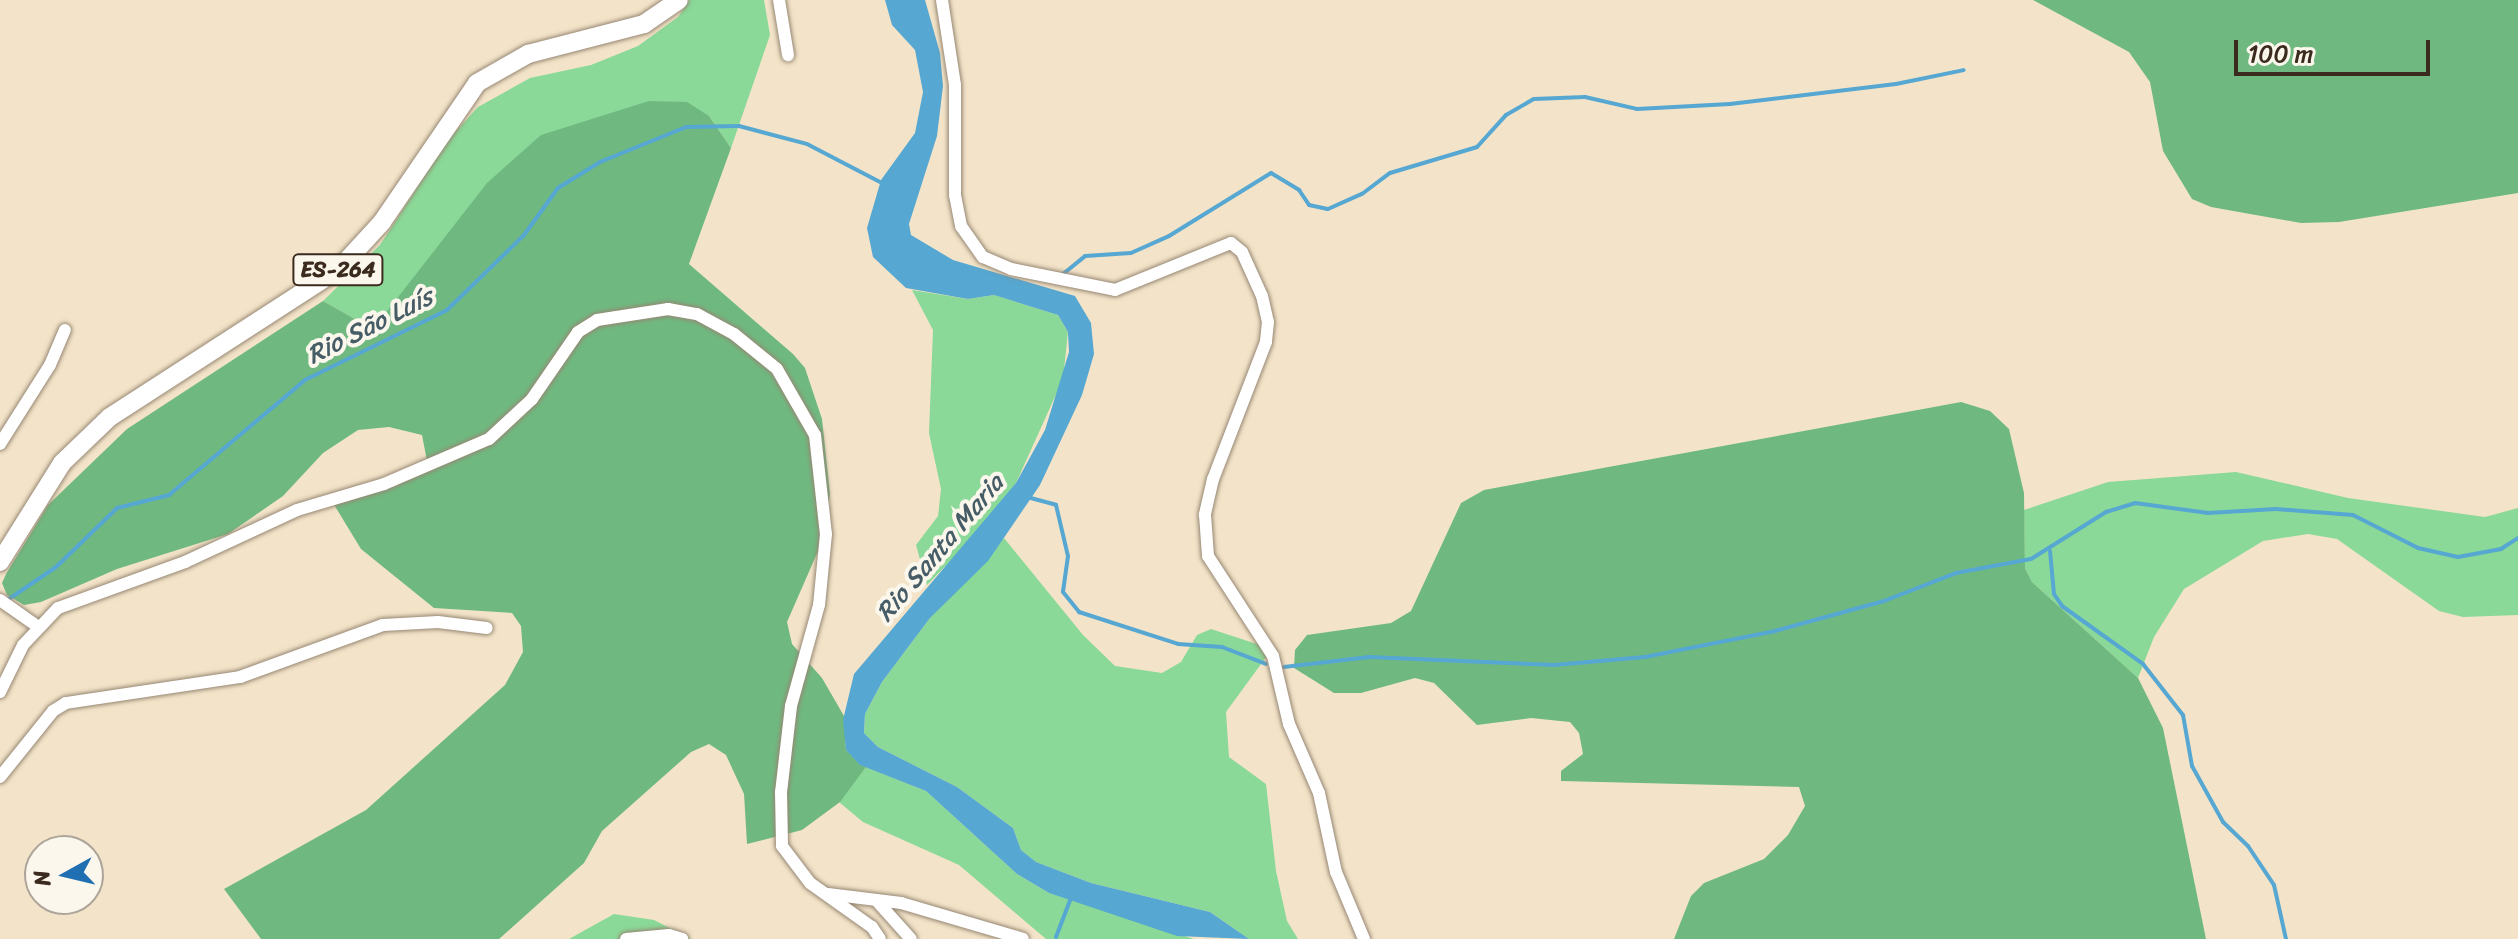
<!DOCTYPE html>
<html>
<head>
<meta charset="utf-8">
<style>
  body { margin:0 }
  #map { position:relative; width:2518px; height:939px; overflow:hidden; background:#f3e4c9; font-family:Sriracha,sans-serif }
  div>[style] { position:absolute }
  .green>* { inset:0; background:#8ad998 }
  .forest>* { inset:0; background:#6fb980 }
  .water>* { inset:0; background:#56a7d1 }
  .stream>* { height:4px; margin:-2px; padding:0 2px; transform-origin:2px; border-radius:2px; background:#56a7d1 }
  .roads { filter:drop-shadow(0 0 2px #978774) drop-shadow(0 0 2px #978774) }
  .street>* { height:12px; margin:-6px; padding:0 6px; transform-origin:6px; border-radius:6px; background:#fff }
  .primary>* { height:18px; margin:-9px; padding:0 9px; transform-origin:9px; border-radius:9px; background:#fff }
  span { translate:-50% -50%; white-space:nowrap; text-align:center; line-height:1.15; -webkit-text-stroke:8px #fbf7ec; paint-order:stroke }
  .shield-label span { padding:2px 6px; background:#fbf7ec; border:2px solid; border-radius:6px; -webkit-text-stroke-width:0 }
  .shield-label { font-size:22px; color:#3b2a1e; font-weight:700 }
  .water-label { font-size:26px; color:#465c66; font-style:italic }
  .north { position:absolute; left:24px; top:835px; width:80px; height:80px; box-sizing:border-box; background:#fbf7ec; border:2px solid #aea59a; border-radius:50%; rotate:262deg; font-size:22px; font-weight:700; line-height:32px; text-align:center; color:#3b2a1e }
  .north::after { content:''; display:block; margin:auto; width:28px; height:36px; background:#1f6fb2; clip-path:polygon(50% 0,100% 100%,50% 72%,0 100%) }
  .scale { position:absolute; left:2234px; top:40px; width:196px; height:36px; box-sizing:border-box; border:4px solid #3b2a1e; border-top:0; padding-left:10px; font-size:24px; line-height:28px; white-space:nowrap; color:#3b2a1e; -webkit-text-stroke:6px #fbf7ec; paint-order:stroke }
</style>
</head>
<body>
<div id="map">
  <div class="green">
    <div style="clip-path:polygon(689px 0,764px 0,770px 35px,731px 148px,709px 116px,398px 301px,381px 319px,364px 324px,323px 301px,380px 245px,448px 140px,478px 107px,530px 78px,591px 65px,638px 46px,678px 17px)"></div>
    <div style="clip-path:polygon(912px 290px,968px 299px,994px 295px,1058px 315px,1068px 332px,1063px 379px,1016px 483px,988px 522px,927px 585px,916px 545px,938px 516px,941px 489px,929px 433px,933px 330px)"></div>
    <div style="clip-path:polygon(2236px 472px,2348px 498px,2485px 517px,2518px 508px,2518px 615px,2463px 617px,2439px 611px,2337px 539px,2308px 534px,2263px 541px,2184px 589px,2154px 637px,2138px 678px,2032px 582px,2025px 568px,2024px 510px,2108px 482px)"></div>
    <div style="clip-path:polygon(1004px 538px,1083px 635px,1115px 666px,1162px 673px,1181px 662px,1197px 635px,1211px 629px,1272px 649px,1226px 712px,1229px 757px,1266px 784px,1276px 871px,1287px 921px,1298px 939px,1249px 939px,1210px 912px,1091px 883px,1036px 862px,1021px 850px,1013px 828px,957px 787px,878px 747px,864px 733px,865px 714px,882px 682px,930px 618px)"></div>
    <div style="clip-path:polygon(866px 767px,926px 791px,1017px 874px,1049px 893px,1194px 939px,1046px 939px,959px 865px,863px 822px,839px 802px)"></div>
    <div style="clip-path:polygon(614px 914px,654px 920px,691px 939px,569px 939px)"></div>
  </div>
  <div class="forest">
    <div style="clip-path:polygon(2033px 0,2518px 0,2518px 193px,2339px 222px,2301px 223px,2211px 207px,2192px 199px,2163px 151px,2150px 82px,2129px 52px)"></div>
    <div style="clip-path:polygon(649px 101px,687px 102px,709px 116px,731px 148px,689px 264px,793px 354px,805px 368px,822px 419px,830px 494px,822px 542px,787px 622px,792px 644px,822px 678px,844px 716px,846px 750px,866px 767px,840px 802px,802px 830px,747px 844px,744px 794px,726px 755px,709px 744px,691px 752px,602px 831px,584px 863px,499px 939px,261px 939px,224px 889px,366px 810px,505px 685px,523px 652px,521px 626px,512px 613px,434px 608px,361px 549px,333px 503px,396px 486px,419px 471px,427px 461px,422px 435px,389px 427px,358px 430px,323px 453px,283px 496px,228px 534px,117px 569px,41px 602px,24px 605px,7px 595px,2px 583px,6px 574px,48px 505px,127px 429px,323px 301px,364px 324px,381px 319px,487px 183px,541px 135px)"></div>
    <div style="clip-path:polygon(1961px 402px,1990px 411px,2009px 429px,2024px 493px,2025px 568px,2032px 582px,2138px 678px,2163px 728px,2206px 939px,1674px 939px,1691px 896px,1704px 883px,1764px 859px,1788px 835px,1805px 806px,1799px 787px,1561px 781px,1561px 771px,1583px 754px,1579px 733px,1570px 722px,1531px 718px,1477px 725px,1434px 683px,1415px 678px,1361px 693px,1334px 693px,1294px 668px,1295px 650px,1307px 635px,1391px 623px,1411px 611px,1461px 503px,1484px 490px)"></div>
  </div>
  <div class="water">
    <div style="clip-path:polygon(885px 0,925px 0,940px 53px,943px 86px,937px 136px,909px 224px,911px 235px,953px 260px,1075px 296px,1091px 323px,1094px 354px,1082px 395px,1040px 485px,988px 561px,930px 618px,882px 682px,865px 714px,864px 733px,878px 747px,957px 787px,1013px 828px,1021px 850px,1036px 862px,1091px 883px,1210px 912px,1249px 939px,1177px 936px,1049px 893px,1017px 874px,926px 791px,860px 765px,846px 750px,843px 720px,854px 674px,1016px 483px,1045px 430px,1069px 352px,1068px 332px,1058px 315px,994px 295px,968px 299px,906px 288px,873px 257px,867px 228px,881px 180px,915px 133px,923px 92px,915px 50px,892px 25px)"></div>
  </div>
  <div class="stream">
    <div style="left:1063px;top:274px;width:28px;rotate:-39deg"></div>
    <div style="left:1085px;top:256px;width:46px;rotate:-3.7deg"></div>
    <div style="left:1131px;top:253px;width:42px;rotate:-24.1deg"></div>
    <div style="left:1169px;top:236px;width:120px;rotate:-31.7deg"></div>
    <div style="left:1271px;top:173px;width:33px;rotate:31deg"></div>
    <div style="left:1299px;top:190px;width:18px;rotate:56deg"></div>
    <div style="left:1309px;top:205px;width:19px;rotate:12deg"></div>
    <div style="left:1328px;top:209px;width:37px;rotate:-24deg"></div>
    <div style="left:1362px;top:194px;width:35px;rotate:-37deg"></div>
    <div style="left:1390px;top:173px;width:91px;rotate:-16.6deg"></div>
    <div style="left:1477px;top:147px;width:43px;rotate:-47.8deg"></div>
    <div style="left:1506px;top:115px;width:32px;rotate:-30deg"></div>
    <div style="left:1534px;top:99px;width:51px;rotate:-2.2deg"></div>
    <div style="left:1585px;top:97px;width:53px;rotate:13deg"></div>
    <div style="left:1637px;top:109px;width:93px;rotate:-3.1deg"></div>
    <div style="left:1730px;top:104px;width:167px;rotate:-6.9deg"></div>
    <div style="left:1896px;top:84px;width:69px;rotate:-11.6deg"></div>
    <div style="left:1027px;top:497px;width:30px;rotate:15deg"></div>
    <div style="left:1056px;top:505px;width:52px;rotate:76.8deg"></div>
    <div style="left:1068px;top:556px;width:36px;rotate:98deg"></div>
    <div style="left:1063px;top:592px;width:26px;rotate:51deg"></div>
    <div style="left:1079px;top:612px;width:104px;rotate:17.9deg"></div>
    <div style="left:1178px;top:644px;width:44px;rotate:3.9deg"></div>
    <div style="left:1222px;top:647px;width:47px;rotate:21.1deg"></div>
    <div style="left:2050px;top:551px;width:43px;rotate:84.7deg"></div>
    <div style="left:2054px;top:594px;width:14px;rotate:56deg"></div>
    <div style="left:2062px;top:606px;width:100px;rotate:35.6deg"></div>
    <div style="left:2143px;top:664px;width:65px;rotate:51.9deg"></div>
    <div style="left:2183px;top:715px;width:52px;rotate:80deg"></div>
    <div style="left:2192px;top:766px;width:64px;rotate:61deg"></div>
    <div style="left:2223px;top:822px;width:35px;rotate:44deg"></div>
    <div style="left:2248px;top:846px;width:47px;rotate:56.3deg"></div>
    <div style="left:2274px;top:885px;width:55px;rotate:77.5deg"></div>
    <div style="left:6px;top:601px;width:60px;rotate:-34.2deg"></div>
    <div style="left:56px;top:567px;width:85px;rotate:-44deg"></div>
    <div style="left:117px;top:508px;width:54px;rotate:-14deg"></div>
    <div style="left:169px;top:495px;width:178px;rotate:-40.2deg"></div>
    <div style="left:305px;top:380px;width:158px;rotate:-26.2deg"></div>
    <div style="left:447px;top:310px;width:107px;rotate:-44.2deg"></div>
    <div style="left:524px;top:235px;width:58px;rotate:-54.1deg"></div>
    <div style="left:558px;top:188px;width:49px;rotate:-31.8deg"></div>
    <div style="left:600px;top:162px;width:93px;rotate:-22.1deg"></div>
    <div style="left:686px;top:127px;width:53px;rotate:-1.1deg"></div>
    <div style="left:739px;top:126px;width:70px;rotate:14.8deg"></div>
    <div style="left:807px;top:144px;width:85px;rotate:27.5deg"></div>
    <div style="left:1284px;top:667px;width:86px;rotate:-6.7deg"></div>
    <div style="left:1369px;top:657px;width:185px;rotate:2.5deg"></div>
    <div style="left:1554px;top:665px;width:91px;rotate:-5deg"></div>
    <div style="left:1645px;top:657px;width:133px;rotate:-11.3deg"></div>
    <div style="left:1775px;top:631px;width:113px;rotate:-15.4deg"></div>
    <div style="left:1884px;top:601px;width:77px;rotate:-21.3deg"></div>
    <div style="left:1956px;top:573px;width:76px;rotate:-10.6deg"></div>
    <div style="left:2031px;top:559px;width:89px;rotate:-32.1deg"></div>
    <div style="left:2106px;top:512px;width:30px;rotate:-17deg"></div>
    <div style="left:2135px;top:503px;width:74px;rotate:7.8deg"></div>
    <div style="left:2208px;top:513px;width:68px;rotate:-3.4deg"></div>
    <div style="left:2276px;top:509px;width:77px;rotate:4.5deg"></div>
    <div style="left:2353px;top:515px;width:73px;rotate:26.9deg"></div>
    <div style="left:2418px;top:548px;width:41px;rotate:12.7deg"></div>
    <div style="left:2458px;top:557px;width:44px;rotate:-10.5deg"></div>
    <div style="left:2501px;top:549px;width:20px;rotate:-33deg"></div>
    <div style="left:1056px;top:937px;width:42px;rotate:-69deg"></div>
  </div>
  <div class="roads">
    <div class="street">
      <div style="left:779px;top:0;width:56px;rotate:80.7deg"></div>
      <div style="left:942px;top:0;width:86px;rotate:81.3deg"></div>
      <div style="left:955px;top:85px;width:110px;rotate:90deg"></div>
      <div style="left:955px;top:195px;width:32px;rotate:79deg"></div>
      <div style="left:961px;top:226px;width:38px;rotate:55deg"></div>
      <div style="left:983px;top:257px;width:30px;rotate:23deg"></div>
      <div style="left:1011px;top:269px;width:106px;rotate:11.4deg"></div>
      <div style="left:1115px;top:290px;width:125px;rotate:-22.1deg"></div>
      <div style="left:1231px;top:243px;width:14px;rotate:39deg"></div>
      <div style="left:1242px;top:252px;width:48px;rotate:65.6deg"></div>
      <div style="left:1262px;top:296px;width:27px;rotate:77deg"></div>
      <div style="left:1268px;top:322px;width:20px;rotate:96deg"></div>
      <div style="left:1266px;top:342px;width:147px;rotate:111.1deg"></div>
      <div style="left:1213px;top:479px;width:37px;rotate:103deg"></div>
      <div style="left:1205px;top:515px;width:41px;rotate:85.8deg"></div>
      <div style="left:1208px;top:556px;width:119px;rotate:57deg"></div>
      <div style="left:1273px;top:656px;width:70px;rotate:76.8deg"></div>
      <div style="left:1289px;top:724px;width:75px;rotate:66.5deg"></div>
      <div style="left:1319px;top:793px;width:81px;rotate:77.9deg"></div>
      <div style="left:1336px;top:872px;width:73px;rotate:67.3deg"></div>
      <div style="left:0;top:444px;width:93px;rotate:-57.7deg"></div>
      <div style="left:50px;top:365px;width:38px;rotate:-67deg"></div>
      <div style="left:0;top:600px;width:45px;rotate:35.1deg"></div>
      <div style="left:0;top:692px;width:52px;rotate:-63.9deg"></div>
      <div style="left:23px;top:645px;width:51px;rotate:-46.6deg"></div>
      <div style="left:58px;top:608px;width:135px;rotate:-19.9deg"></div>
      <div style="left:185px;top:562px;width:123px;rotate:-24.9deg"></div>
      <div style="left:297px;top:510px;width:91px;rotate:-16.6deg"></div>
      <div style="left:384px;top:484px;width:114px;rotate:-23.2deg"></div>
      <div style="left:489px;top:439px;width:59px;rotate:-42.9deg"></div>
      <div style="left:532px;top:399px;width:81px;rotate:-55.5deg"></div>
      <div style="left:578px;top:332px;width:22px;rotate:-32deg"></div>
      <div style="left:597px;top:320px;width:72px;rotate:-8.8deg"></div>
      <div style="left:668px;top:309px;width:29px;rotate:10deg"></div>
      <div style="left:697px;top:314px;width:42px;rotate:28.4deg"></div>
      <div style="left:734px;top:334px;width:55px;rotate:39.1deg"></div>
      <div style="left:777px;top:369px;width:76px;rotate:60.1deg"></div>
      <div style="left:815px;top:435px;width:100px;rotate:83.7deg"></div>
      <div style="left:826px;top:534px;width:71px;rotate:95.6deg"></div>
      <div style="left:819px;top:605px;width:105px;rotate:105.5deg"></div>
      <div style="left:791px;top:706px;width:87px;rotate:96.6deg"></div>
      <div style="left:781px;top:792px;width:54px;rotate:88.9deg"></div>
      <div style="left:782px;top:846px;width:46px;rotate:52.9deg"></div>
      <div style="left:810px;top:883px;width:76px;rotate:35.4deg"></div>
      <div style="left:872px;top:927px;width:14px;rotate:56deg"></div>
      <div style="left:0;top:777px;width:85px;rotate:-51.2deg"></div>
      <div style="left:53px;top:711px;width:15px;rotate:-32deg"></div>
      <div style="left:66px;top:703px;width:176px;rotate:-8.5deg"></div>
      <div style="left:240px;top:677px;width:152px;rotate:-20deg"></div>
      <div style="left:383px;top:625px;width:55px;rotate:-3.1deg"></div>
      <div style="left:438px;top:622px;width:49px;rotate:7deg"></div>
      <div style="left:828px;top:894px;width:74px;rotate:7deg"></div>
      <div style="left:901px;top:903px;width:127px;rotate:16.4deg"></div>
      <div style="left:876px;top:900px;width:52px;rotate:48.1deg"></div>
      <div style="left:626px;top:939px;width:43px;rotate:-5.3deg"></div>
      <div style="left:669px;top:935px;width:14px;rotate:17deg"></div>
    </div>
    <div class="primary">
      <div style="left:0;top:562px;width:117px;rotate:-57.9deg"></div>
      <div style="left:62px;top:463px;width:66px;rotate:-43.8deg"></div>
      <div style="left:110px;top:417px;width:273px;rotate:-32.9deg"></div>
      <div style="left:339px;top:269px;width:64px;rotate:-47.5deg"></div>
      <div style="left:382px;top:222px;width:168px;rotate:-55.6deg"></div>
      <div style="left:477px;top:83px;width:59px;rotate:-29.6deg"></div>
      <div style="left:528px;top:54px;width:120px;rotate:-14.5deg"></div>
      <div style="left:644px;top:24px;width:42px;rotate:-34.4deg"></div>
    </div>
  </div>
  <div class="shield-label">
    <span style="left:338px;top:270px">ES-264</span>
  </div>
  <div class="water-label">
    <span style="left:370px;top:326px;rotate:-27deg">Rio São Luís</span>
    <span style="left:940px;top:548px;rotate:-50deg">Rio Santa Maria</span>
  </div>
  <div class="north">N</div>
  <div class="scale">100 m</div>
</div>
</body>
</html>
